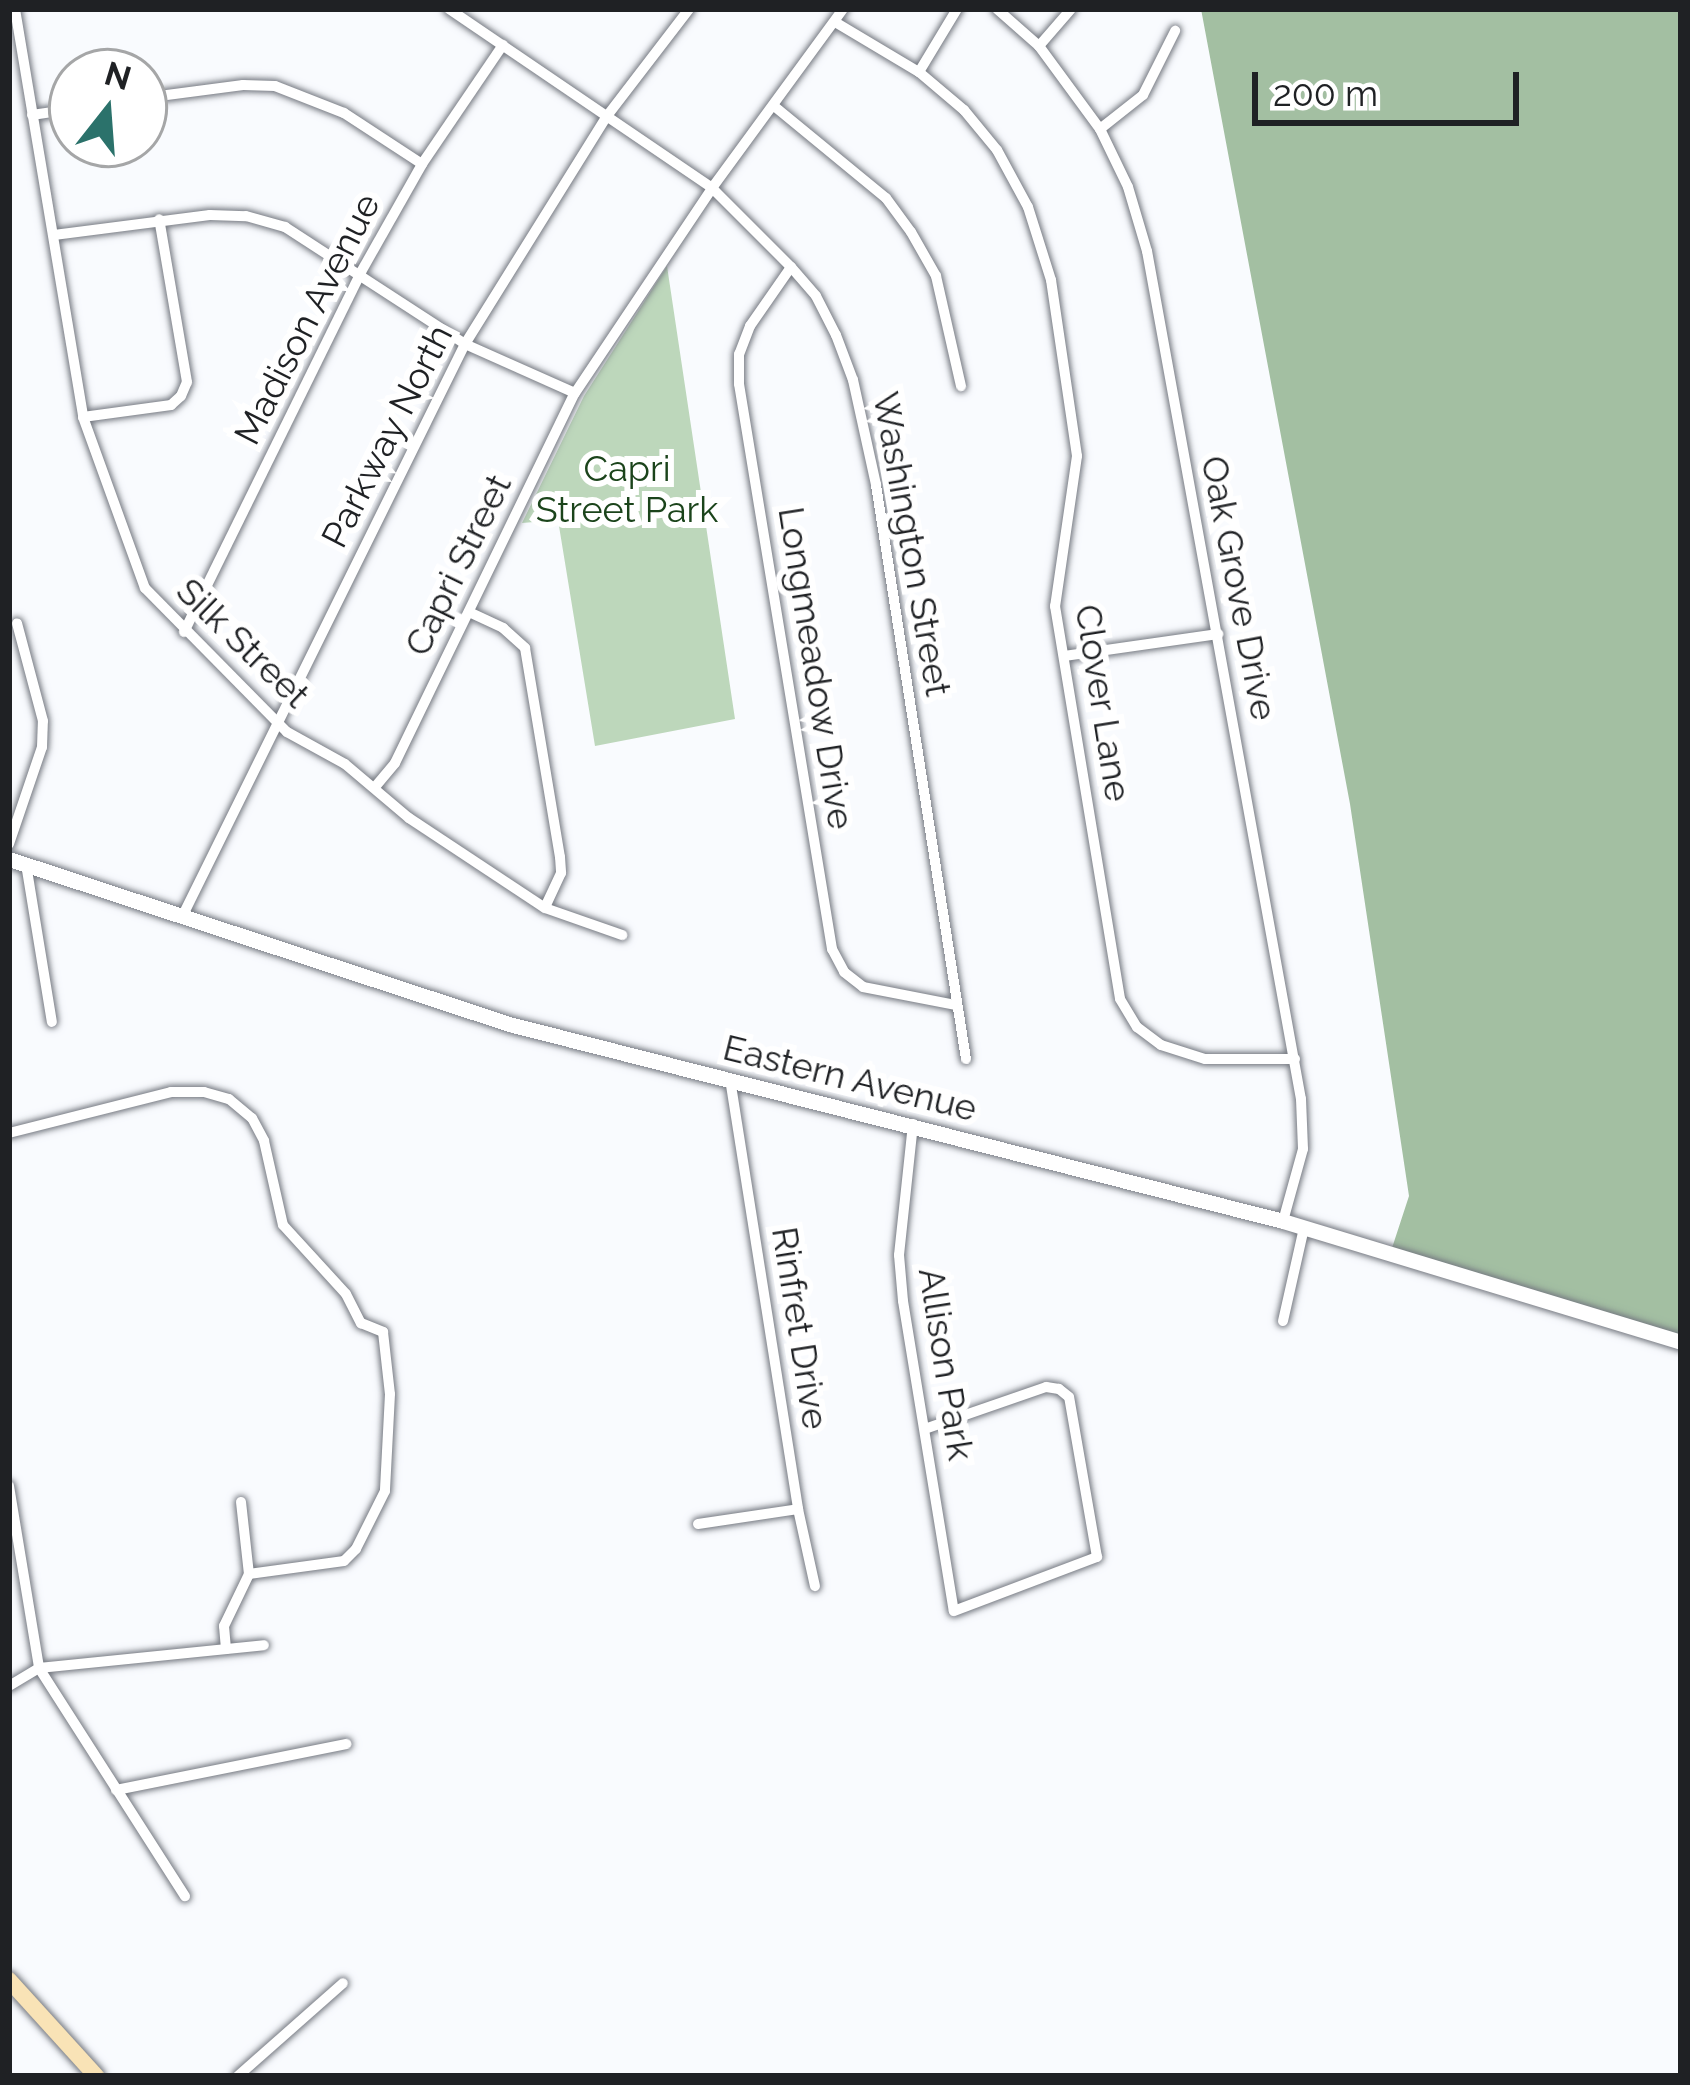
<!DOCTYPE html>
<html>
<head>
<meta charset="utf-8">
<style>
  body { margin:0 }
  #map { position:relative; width:1690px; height:2085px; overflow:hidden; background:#f9fbfe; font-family:Raleway,sans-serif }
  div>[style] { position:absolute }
  .green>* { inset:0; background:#bdd7bb }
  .forest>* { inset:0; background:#a3bfa2 }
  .roads { filter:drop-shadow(0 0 3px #767a82) drop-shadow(0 0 3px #767a82) }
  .street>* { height:10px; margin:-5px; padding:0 5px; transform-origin:5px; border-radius:5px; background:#fff }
  .secondary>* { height:15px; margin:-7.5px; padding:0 7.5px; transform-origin:7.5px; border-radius:7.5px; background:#fff }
  .primary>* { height:16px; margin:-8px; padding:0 8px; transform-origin:8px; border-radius:8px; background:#f9e3b6 }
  span { translate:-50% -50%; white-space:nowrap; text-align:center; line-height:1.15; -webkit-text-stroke:12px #fff; paint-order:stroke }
  .street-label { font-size:36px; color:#1f2124 }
  .park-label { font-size:36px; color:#1b441b }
  .frame { position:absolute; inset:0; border:12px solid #1f2124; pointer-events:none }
  .north { position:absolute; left:48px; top:48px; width:120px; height:120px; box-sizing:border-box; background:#fff; border:3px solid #a5a6a7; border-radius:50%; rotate:17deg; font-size:33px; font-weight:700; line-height:48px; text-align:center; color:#1f2124 }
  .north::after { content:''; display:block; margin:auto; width:42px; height:54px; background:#2b726b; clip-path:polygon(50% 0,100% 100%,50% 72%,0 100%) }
  .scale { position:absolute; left:1252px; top:72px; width:267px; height:54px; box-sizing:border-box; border:6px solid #1f2124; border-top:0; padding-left:15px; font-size:36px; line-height:42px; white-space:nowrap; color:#1f2124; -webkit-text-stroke:9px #fff; paint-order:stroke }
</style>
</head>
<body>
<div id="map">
  <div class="green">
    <div style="clip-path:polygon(667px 266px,735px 719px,595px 746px,558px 520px,522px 523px,584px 396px)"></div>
  </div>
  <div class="forest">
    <div style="clip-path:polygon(1201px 9px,1681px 9px,1681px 1336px,1392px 1248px,1409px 1196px,1350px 804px)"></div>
  </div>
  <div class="roads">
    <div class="street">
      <div style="left:15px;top:9px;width:414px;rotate:80.5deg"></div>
      <div style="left:83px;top:417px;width:182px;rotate:70.1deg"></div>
      <div style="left:145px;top:588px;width:202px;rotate:45.4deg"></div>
      <div style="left:287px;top:732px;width:66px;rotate:28.9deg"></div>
      <div style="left:345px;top:764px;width:84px;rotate:40.2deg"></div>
      <div style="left:409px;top:818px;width:163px;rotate:33.5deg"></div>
      <div style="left:545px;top:908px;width:82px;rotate:19.3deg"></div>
      <div style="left:449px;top:9px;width:318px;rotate:34.2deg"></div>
      <div style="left:712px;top:188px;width:112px;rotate:45deg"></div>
      <div style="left:791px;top:267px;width:38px;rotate:49deg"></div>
      <div style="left:816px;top:296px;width:44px;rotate:62.9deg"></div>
      <div style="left:836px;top:335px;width:48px;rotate:69.3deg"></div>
      <div style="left:853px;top:380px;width:107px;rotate:77.6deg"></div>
      <div style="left:876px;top:485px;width:581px;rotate:81.09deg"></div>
      <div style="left:997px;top:9px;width:56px;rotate:41.4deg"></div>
      <div style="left:1039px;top:46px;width:103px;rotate:53.7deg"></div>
      <div style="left:1100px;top:129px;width:64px;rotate:64.2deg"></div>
      <div style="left:1128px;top:187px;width:67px;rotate:73.5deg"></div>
      <div style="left:1147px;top:251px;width:862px;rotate:79.71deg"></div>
      <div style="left:1301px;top:1099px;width:50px;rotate:87.7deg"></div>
      <div style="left:1303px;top:1149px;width:75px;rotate:105.5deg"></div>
      <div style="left:835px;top:22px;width:98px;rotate:30.8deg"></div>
      <div style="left:919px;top:72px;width:59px;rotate:40.2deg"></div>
      <div style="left:964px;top:110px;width:52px;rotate:50.5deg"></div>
      <div style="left:997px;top:150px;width:65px;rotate:61.5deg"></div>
      <div style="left:1028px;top:207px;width:77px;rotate:72.5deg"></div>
      <div style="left:1051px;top:280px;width:178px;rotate:81.6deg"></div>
      <div style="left:1077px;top:456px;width:152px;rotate:98.3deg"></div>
      <div style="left:1055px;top:606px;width:398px;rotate:80.6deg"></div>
      <div style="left:1120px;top:999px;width:33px;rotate:59deg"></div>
      <div style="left:1137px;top:1027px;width:30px;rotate:37deg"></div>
      <div style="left:1161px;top:1045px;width:46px;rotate:17.7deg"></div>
      <div style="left:1205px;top:1059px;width:90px"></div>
      <div style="left:1039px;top:46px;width:49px;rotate:-49.1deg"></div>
      <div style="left:919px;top:72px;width:74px;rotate:-58.9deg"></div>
      <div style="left:144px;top:98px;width:100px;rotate:-7.5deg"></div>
      <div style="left:243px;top:85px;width:32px;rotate:2deg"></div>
      <div style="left:275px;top:86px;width:74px;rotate:21.4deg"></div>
      <div style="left:344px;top:113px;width:93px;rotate:33.2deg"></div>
      <div style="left:774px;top:106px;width:145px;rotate:39.4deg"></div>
      <div style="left:886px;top:198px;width:42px;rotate:53.7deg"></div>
      <div style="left:911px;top:232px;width:51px;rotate:60.4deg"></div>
      <div style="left:936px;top:276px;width:113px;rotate:77.2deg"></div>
      <div style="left:32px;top:115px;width:40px;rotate:-8.5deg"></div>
      <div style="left:1100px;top:129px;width:55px;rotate:-38.3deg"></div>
      <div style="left:1143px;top:95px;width:72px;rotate:-63.4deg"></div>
      <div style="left:54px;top:235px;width:157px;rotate:-7.3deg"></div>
      <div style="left:210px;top:215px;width:36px;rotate:2deg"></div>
      <div style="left:246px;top:216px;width:41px;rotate:15.8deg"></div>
      <div style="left:285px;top:227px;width:215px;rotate:33deg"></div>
      <div style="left:465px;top:344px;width:120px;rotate:24deg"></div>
      <div style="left:791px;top:267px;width:72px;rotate:124.8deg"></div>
      <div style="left:750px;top:326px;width:30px;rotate:111deg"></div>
      <div style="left:739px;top:354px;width:30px;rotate:90deg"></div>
      <div style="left:739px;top:384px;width:573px;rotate:80.65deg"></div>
      <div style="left:832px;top:949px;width:26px;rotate:62deg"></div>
      <div style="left:844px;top:972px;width:24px;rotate:38deg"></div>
      <div style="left:863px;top:987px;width:95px;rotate:11deg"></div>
      <div style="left:83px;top:417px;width:89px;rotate:-7.8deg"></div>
      <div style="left:171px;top:405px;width:13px;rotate:-42deg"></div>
      <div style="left:181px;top:396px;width:15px;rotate:-67deg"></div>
      <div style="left:187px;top:382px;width:165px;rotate:-99.7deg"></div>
      <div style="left:469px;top:612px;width:38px;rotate:25deg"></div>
      <div style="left:503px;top:628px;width:30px;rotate:42deg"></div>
      <div style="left:525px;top:648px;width:212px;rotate:80.5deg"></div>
      <div style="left:560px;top:857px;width:16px;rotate:86deg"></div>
      <div style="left:561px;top:873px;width:38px;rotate:115deg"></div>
      <div style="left:184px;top:632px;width:401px;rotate:-63.8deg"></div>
      <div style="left:361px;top:272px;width:124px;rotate:-60.5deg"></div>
      <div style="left:422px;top:164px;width:144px;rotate:-55.8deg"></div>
      <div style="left:1064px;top:656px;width:156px;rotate:-8.1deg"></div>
      <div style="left:375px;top:787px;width:31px;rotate:-50deg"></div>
      <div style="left:395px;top:763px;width:411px;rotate:-64.1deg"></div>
      <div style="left:575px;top:393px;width:247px;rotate:-56.2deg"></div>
      <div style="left:712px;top:188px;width:222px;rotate:-53.8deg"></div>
      <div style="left:9px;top:844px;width:102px;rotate:-71.2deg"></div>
      <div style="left:42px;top:747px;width:26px;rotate:-88deg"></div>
      <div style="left:43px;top:721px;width:101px;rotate:-104.9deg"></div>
      <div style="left:26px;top:864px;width:160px;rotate:80.7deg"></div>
      <div style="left:183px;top:915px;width:637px;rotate:-63.72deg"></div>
      <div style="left:465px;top:344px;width:269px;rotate:-58.1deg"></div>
      <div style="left:607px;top:116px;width:135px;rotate:-52.5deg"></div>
      <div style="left:730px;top:1079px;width:435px;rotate:81deg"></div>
      <div style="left:798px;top:1509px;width:79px;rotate:77.6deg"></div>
      <div style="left:913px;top:1124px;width:132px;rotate:96.1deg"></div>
      <div style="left:899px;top:1255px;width:46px;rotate:85deg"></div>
      <div style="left:903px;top:1301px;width:314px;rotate:80.7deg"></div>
      <div style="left:954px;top:1611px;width:153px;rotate:-20.7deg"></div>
      <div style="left:1097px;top:1557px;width:162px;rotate:-99.9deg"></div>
      <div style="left:1069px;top:1397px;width:13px;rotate:-141deg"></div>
      <div style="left:1059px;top:1389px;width:13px;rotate:-171deg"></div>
      <div style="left:1046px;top:1387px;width:128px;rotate:160.9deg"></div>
      <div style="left:9px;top:1133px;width:167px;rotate:-14.2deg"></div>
      <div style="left:171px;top:1092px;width:33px"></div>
      <div style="left:204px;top:1092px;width:26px;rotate:16deg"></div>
      <div style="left:229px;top:1099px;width:30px;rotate:40deg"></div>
      <div style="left:252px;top:1118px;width:26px;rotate:62deg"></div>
      <div style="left:264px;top:1141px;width:86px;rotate:77.3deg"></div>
      <div style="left:283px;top:1225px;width:93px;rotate:47.6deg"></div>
      <div style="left:346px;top:1294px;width:33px;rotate:63deg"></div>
      <div style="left:361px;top:1323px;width:24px;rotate:22deg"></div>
      <div style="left:383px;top:1332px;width:62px;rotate:83.6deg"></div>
      <div style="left:390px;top:1394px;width:97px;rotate:93deg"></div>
      <div style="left:385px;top:1491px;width:65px;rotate:116.6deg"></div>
      <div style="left:356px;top:1549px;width:17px;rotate:135deg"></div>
      <div style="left:344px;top:1561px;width:96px;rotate:172.2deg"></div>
      <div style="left:1283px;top:1321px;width:95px;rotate:-77.3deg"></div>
      <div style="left:9px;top:1486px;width:184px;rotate:80.6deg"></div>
      <div style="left:39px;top:1668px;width:271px;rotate:57.4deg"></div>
      <div style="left:241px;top:1502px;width:72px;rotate:83.7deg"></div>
      <div style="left:698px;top:1524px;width:101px;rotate:-8.5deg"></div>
      <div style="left:226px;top:1649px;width:23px;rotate:-95deg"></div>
      <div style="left:224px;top:1626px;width:58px;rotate:-64.3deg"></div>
      <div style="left:9px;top:1686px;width:35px;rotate:-31deg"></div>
      <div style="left:39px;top:1668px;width:226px;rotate:-5.8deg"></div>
      <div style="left:116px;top:1790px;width:235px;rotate:-11.3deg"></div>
      <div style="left:238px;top:2076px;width:140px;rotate:-41.5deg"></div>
    </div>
    <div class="secondary">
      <div style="left:9px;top:859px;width:527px;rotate:18.26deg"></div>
      <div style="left:509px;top:1024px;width:799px;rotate:14.28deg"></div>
      <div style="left:1283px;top:1221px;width:416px;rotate:16.9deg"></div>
    </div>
    <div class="primary">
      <div style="left:9px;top:1980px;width:130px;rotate:47.8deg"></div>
    </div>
  </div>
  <div class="street-label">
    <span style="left:307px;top:319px;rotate:-63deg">Madison Avenue</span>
    <span style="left:387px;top:436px;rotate:-63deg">Parkway North</span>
    <span style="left:912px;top:544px;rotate:80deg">Washington Street</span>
    <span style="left:458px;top:565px;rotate:-64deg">Capri Street</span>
    <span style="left:1239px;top:588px;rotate:79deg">Oak Grove Drive</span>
    <span style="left:243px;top:643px;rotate:44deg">Silk Street</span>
    <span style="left:816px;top:668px;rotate:81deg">Longmeadow Drive</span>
    <span style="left:1103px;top:703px;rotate:81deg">Clover Lane</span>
    <span style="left:850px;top:1078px;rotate:14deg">Eastern Avenue</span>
    <span style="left:800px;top:1328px;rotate:81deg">Rinfret Drive</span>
    <span style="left:946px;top:1364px;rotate:81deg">Allison Park</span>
  </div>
  <div class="park-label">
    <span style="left:627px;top:489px">Capri<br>Street Park</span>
  </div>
  <div class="frame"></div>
  <div class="north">N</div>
  <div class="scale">200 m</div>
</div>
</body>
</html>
